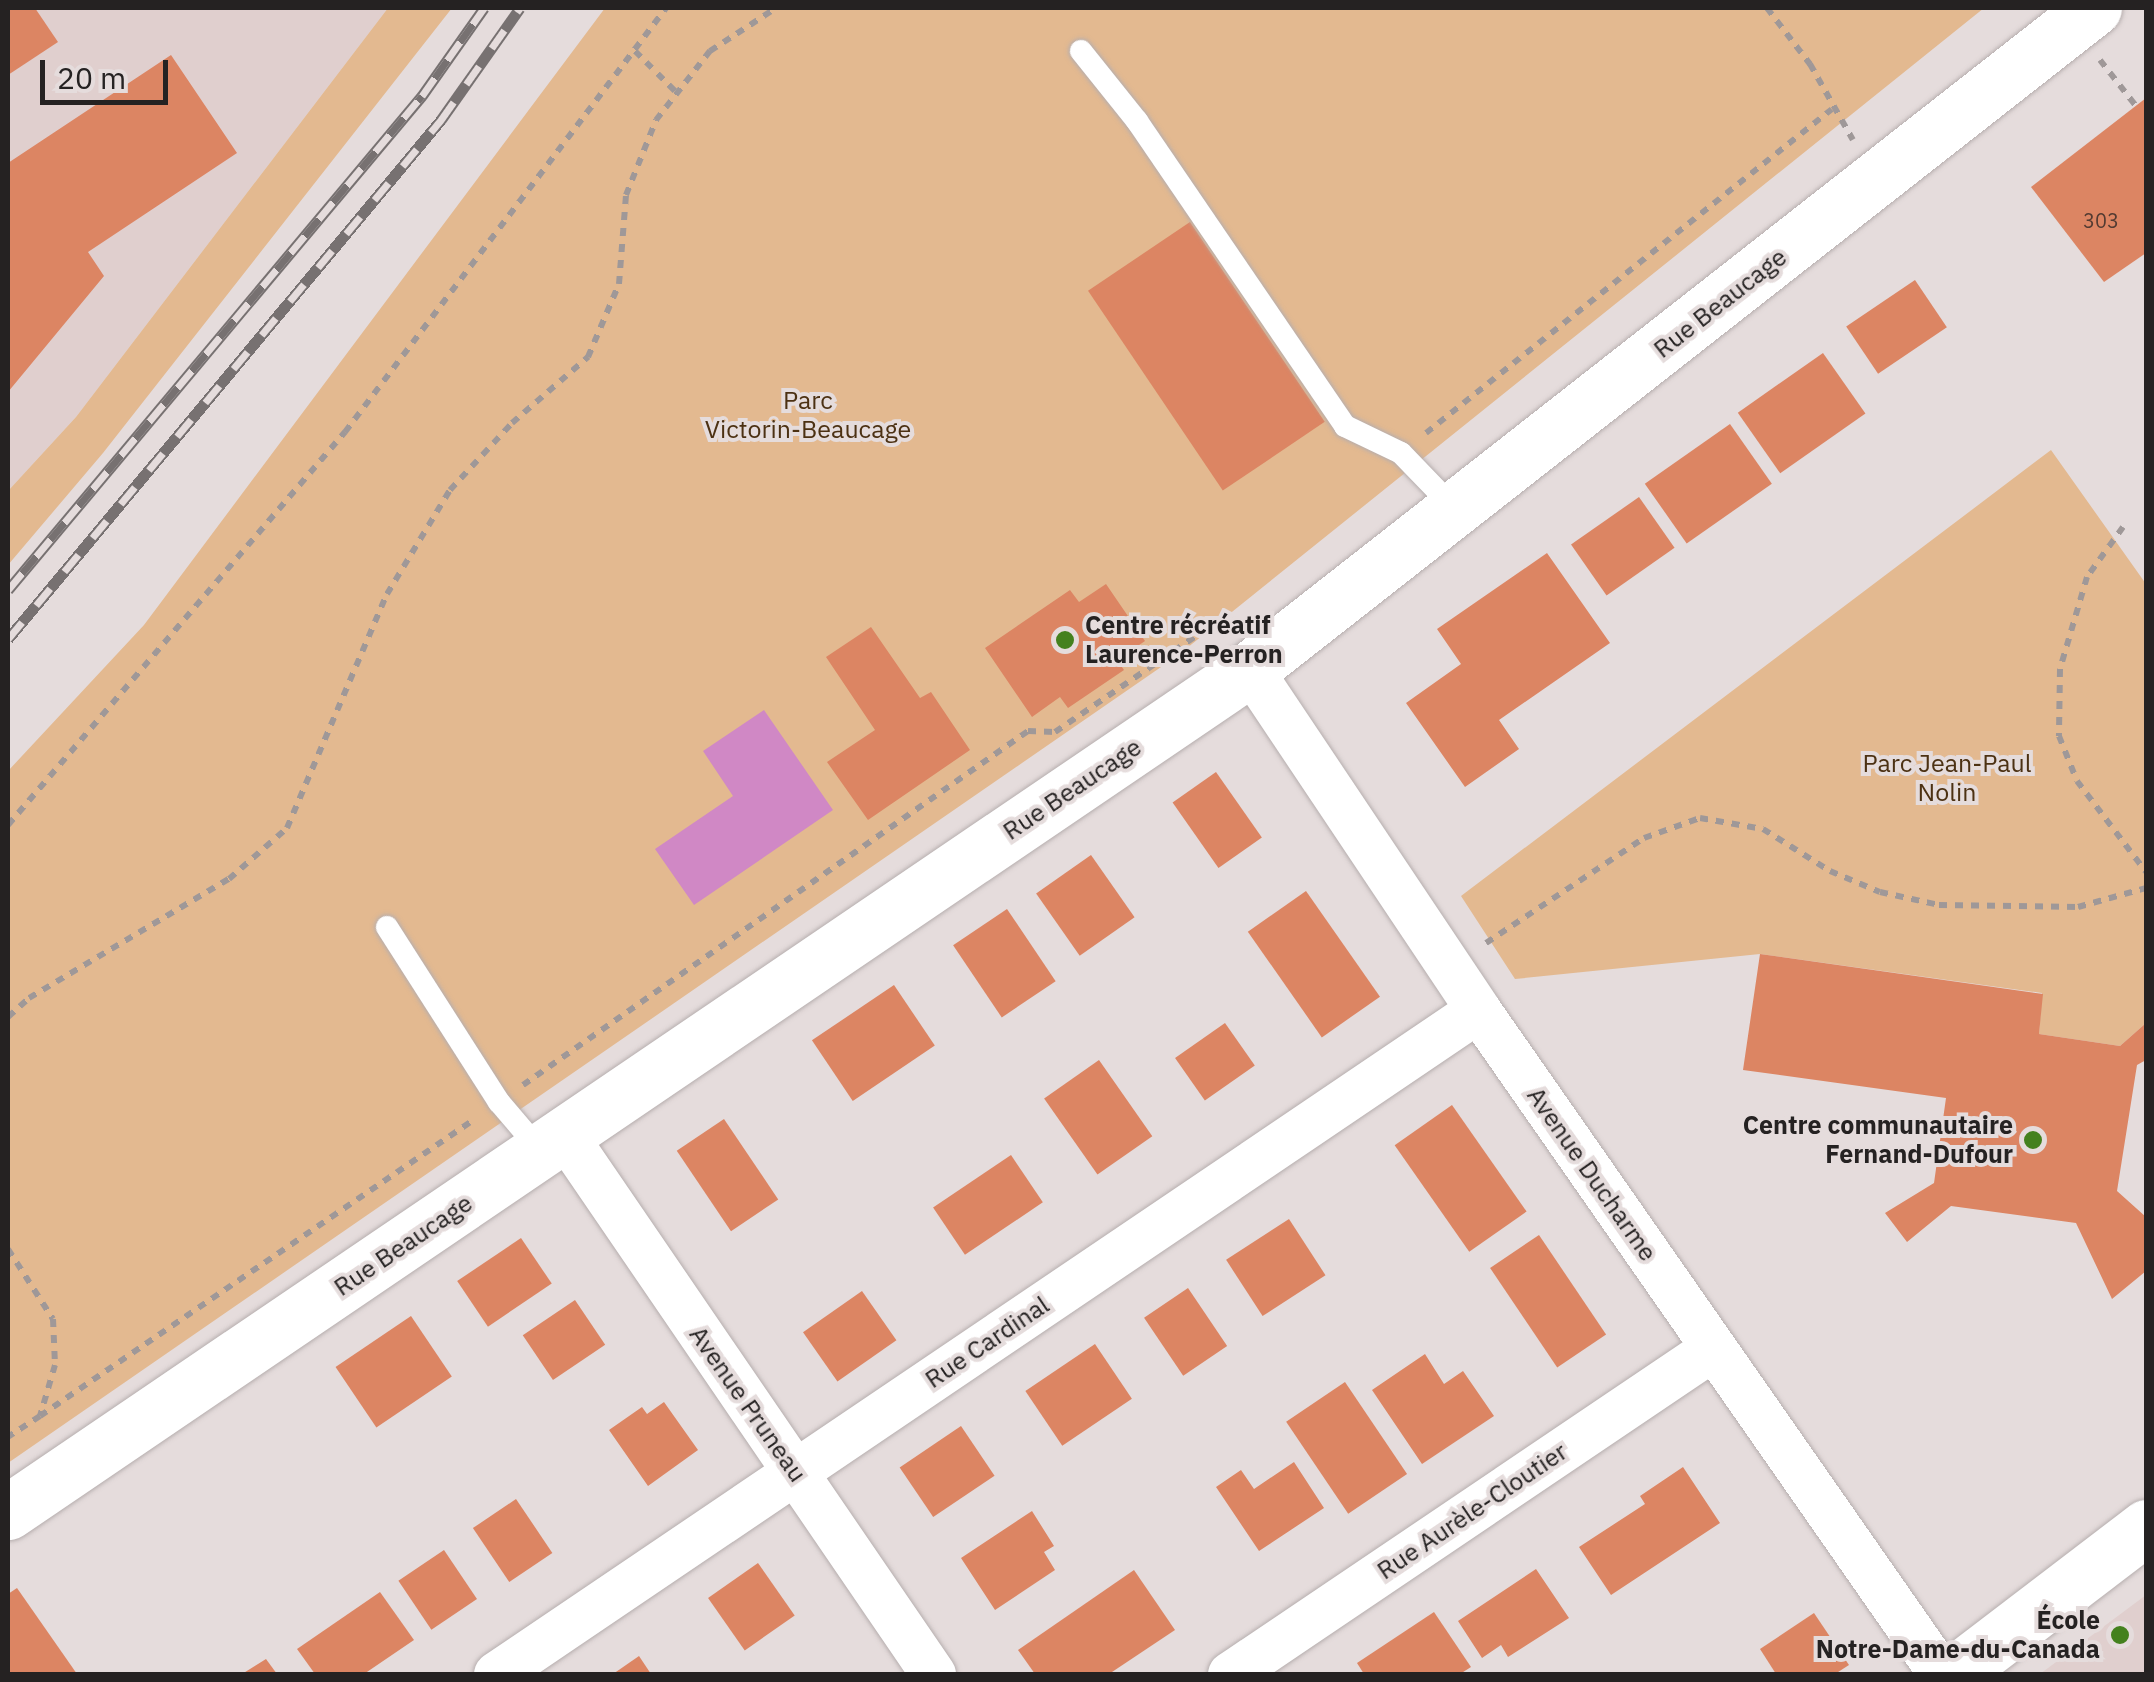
<!DOCTYPE html>
<html>
<head>
<meta charset="utf-8">
<style>
  body { margin:0 }
  #map { position:relative; width:2154px; height:1682px; overflow:hidden; background:#e5dcdc; font-family:"IBM Plex Sans",sans-serif }
  div>[style] { position:absolute }
  .built>* { inset:0; background:#e0cfce }
  .green>* { inset:0; background:#e3b990 }
  .water>* { inset:0; background:#d088c5 }
  .building>* { inset:0; background:#dc8563; transform-origin:0 0 }
  .path>* { height:6px; margin-top:-3px; transform-origin:0; background:repeating-linear-gradient(90deg,#9f9898 0 8px,transparent 0 16px) }
  .roads { filter:drop-shadow(0 0 2px #b6aeae) drop-shadow(0 0 2px #b6aeae) }
  .service>* { height:22px; margin:-11px; padding:0 11px; transform-origin:11px; border-radius:11px; background:#fff }
  .minor>* { height:45px; margin:-22.5px; padding:0 22.5px; transform-origin:22.5px; border-radius:22.5px; background:#fff }
  .tertiary>* { height:55px; margin:-27.5px; padding:0 27.5px; transform-origin:27.5px; border-radius:27.5px; background:#fff }
  .rail>* { height:11px; margin-top:-5.5px; transform-origin:0; background:repeating-linear-gradient(90deg,#e5dcdc 0 22px,#777171 0 44px); box-sizing:border-box; border-block:2px solid #777171 }
  .dots>* { width:28px; height:28px; translate:-50% -50%; box-sizing:border-box; border:5px solid #e5dcdc; border-radius:50% }
  span { translate:-50% -50%; white-space:nowrap; text-align:center; line-height:1.15; -webkit-text-stroke:8px #e5dcdc; paint-order:stroke }
  .number-label { font-size:20px; color:#533b32 }
  .number-label span { -webkit-text-stroke-width:0 }
  .street-label { font-size:25px; color:#252222 }
  .park-label { font-size:25px; color:#4c3113 }
  .poi-label { font-size:25px; color:#252222; font-weight:700 }
  .left { translate:0 -50%; text-align:left }
  .right { translate:-100% -50%; text-align:right }
  .frame { position:absolute; inset:0; border:10px solid #252222; pointer-events:none }
  .scale { position:absolute; left:40px; top:60px; width:128px; height:45px; box-sizing:border-box; border:5px solid #252222; border-top:0; padding-left:12px; font-size:30px; line-height:35px; white-space:nowrap; color:#252222; -webkit-text-stroke:8px #e5dcdc; paint-order:stroke }
</style>
</head>
<body>
<div id="map">
  <div class="built">
    <div style="clip-path:polygon(8px 8px,388px 8px,76px 417px,8px 491px)"></div>
    <div style="clip-path:polygon(2146px 1595px,2146px 1674px,2040px 1674px)"></div>
  </div>
  <div class="green">
    <div style="clip-path:polygon(388px 8px,452px 8px,103px 453px,8px 565px,8px 491px,76px 417px)"></div>
    <div style="clip-path:polygon(605px 8px,1984px 8px,1177px 656px,8px 1463px,8px 771px,144px 625px)"></div>
    <div style="clip-path:polygon(2051px 450px,2146px 584px,2146px 1023px,2120px 1046px,2039px 1034px,2042px 993px,1760px 954px,1515px 979px,1461px 896px)"></div>
  </div>
  <div class="water">
    <div style="clip-path:polygon(764px 710px,833px 810px,694px 905px,655px 849px,733px 796px,703px 751px)"></div>
  </div>
  <div class="building">
    <div style="clip-path:polygon(8px 8px,35px 8px,58px 42px,8px 75px)"></div>
    <div style="clip-path:polygon(171px 55px,237px 153px,88px 252px,104px 276px,8px 392px,8px 163px)"></div>
    <div style="clip-path:polygon(2146px 98px,2146px 253px,2104px 282px,2031px 187px)"></div>
    <div style="left:1190px;top:222px;width:241px;height:123px;rotate:56deg"></div>
    <div style="left:1915px;top:280px;width:57px;height:83px;rotate:56deg"></div>
    <div style="left:1823px;top:353px;width:74px;height:104px;rotate:55deg"></div>
    <div style="left:1730px;top:424px;width:73px;height:104px;rotate:55deg"></div>
    <div style="left:1639px;top:497px;width:62px;height:83px;rotate:55deg"></div>
    <div style="clip-path:polygon(1547px 553px,1610px 643px,1499px 720px,1519px 749px,1465px 787px,1406px 703px,1461px 664px,1437px 629px)"></div>
    <div style="clip-path:polygon(1106px 584px,1145px 641px,1117px 660px,1124px 670px,1068px 708px,1060px 697px,1032px 717px,985px 648px,1070px 590px,1079px 602px)"></div>
    <div style="clip-path:polygon(871px 627px,920px 698px,931px 692px,970px 750px,868px 820px,827px 762px,875px 730px,826px 657px)"></div>
    <div style="left:1216px;top:772px;width:80px;height:53px;rotate:55deg"></div>
    <div style="left:1091px;top:855px;width:76px;height:67px;rotate:55deg"></div>
    <div style="left:1306px;top:891px;width:129px;height:71px;rotate:55deg"></div>
    <div style="left:1007px;top:909px;width:87px;height:65px;rotate:56deg"></div>
    <div style="clip-path:polygon(1760px 954px,2043px 994px,2039px 1034px,2120px 1046px,2146px 1023px,2146px 1060px,2137px 1065px,2117px 1191px,2146px 1217px,2146px 1271px,2112px 1299px,2076px 1223px,1951px 1206px,1907px 1242px,1885px 1213px,1934px 1183px,1946px 1098px,1743px 1070px)"></div>
    <div style="left:894px;top:985px;width:73px;height:99px;rotate:56deg"></div>
    <div style="left:1225px;top:1023px;width:52px;height:61px;rotate:55deg"></div>
    <div style="left:1099px;top:1060px;width:93px;height:67px;rotate:55deg"></div>
    <div style="left:1452px;top:1105px;width:130px;height:70px;rotate:55deg"></div>
    <div style="left:724px;top:1119px;width:97px;height:57px;rotate:56deg"></div>
    <div style="left:1011px;top:1155px;width:57px;height:94px;rotate:56deg"></div>
    <div style="left:1289px;top:1219px;width:67px;height:75px;rotate:57deg"></div>
    <div style="left:1539px;top:1235px;width:120px;height:59px;rotate:56deg"></div>
    <div style="left:521px;top:1238px;width:55px;height:77px;rotate:56deg"></div>
    <div style="left:1188px;top:1288px;width:70px;height:53px;rotate:56deg"></div>
    <div style="left:862px;top:1291px;width:60px;height:72px;rotate:55deg"></div>
    <div style="left:575px;top:1300px;width:54px;height:63px;rotate:56deg"></div>
    <div style="left:411px;top:1316px;width:73px;height:91px;rotate:56deg"></div>
    <div style="left:1095px;top:1344px;width:66px;height:84px;rotate:56deg"></div>
    <div style="clip-path:polygon(1425px 1354px,1444px 1384px,1463px 1371px,1494px 1416px,1422px 1464px,1372px 1390px)"></div>
    <div style="left:1345px;top:1382px;width:111px;height:71px;rotate:56deg"></div>
    <div style="clip-path:polygon(664px 1402px,698px 1450px,648px 1486px,609px 1430px,642px 1407px,647px 1414px)"></div>
    <div style="left:961px;top:1426px;width:60px;height:74px;rotate:56deg"></div>
    <div style="clip-path:polygon(1294px 1462px,1324px 1508px,1259px 1551px,1216px 1487px,1241px 1470px,1254px 1489px)"></div>
    <div style="clip-path:polygon(1683px 1467px,1720px 1523px,1611px 1595px,1579px 1547px,1645px 1504px,1640px 1496px)"></div>
    <div style="left:516px;top:1499px;width:65px;height:52px;rotate:56deg"></div>
    <div style="clip-path:polygon(1032px 1511px,1054px 1546px,1044px 1552px,1055px 1570px,995px 1610px,961px 1558px)"></div>
    <div style="left:444px;top:1550px;width:59px;height:55px;rotate:56deg"></div>
    <div style="left:758px;top:1563px;width:64px;height:61px;rotate:55deg"></div>
    <div style="clip-path:polygon(1536px 1569px,1569px 1618px,1508px 1657px,1501px 1645px,1482px 1658px,1458px 1621px)"></div>
    <div style="clip-path:polygon(1134px 1570px,1175px 1630px,1109px 1674px,1035px 1674px,1018px 1650px)"></div>
    <div style="clip-path:polygon(17px 1588px,77px 1674px,8px 1674px,8px 1594px)"></div>
    <div style="clip-path:polygon(380px 1592px,414px 1640px,364px 1674px,315px 1674px,297px 1649px)"></div>
    <div style="clip-path:polygon(1434px 1612px,1471px 1667px,1460px 1674px,1364px 1674px,1357px 1663px)"></div>
    <div style="clip-path:polygon(1814px 1613px,1849px 1665px,1835px 1674px,1776px 1674px,1760px 1649px)"></div>
    <div style="clip-path:polygon(639px 1656px,651px 1674px,613px 1674px)"></div>
    <div style="clip-path:polygon(266px 1659px,277px 1674px,242px 1674px)"></div>
  </div>
  <div class="path">
    <div style="left:1767px;top:8px;width:71px;rotate:52.5deg"></div>
    <div style="left:1810px;top:64px;width:87px;rotate:60.5deg"></div>
    <div style="left:635px;top:51px;width:57px;rotate:45deg"></div>
    <div style="left:2100px;top:60px;width:58px;rotate:52deg"></div>
    <div style="left:1426px;top:433px;width:519px;rotate:-38.59deg"></div>
    <div style="left:2123px;top:527px;width:62px;rotate:125.8deg"></div>
    <div style="left:2087px;top:577px;width:96px;rotate:106.4deg"></div>
    <div style="left:2060px;top:669px;width:67px;rotate:90.9deg"></div>
    <div style="left:2059px;top:736px;width:48px;rotate:68.2deg"></div>
    <div style="left:2077px;top:781px;width:114px;rotate:52.8deg"></div>
    <div style="left:8px;top:825px;width:518px;rotate:-49.39deg"></div>
    <div style="left:345px;top:432px;width:532px;rotate:-52.87deg"></div>
    <div style="left:1486px;top:943px;width:190px;rotate:-33.6deg"></div>
    <div style="left:1644px;top:838px;width:59px;rotate:-19.7deg"></div>
    <div style="left:1700px;top:818px;width:64px;rotate:9.9deg"></div>
    <div style="left:1763px;top:829px;width:79px;rotate:32.1deg"></div>
    <div style="left:1830px;top:871px;width:54px;rotate:22.8deg"></div>
    <div style="left:1880px;top:892px;width:60px;rotate:12.4deg"></div>
    <div style="left:1939px;top:905px;width:139px;rotate:0.8deg"></div>
    <div style="left:2078px;top:907px;width:71px;rotate:-15.6deg"></div>
    <div style="left:8px;top:1017px;width:28px;rotate:-42deg"></div>
    <div style="left:29px;top:998px;width:233px;rotate:-30.8deg"></div>
    <div style="left:229px;top:879px;width:77px;rotate:-41.3deg"></div>
    <div style="left:287px;top:828px;width:254px;rotate:-66.9deg"></div>
    <div style="left:387px;top:594px;width:122px;rotate:-58.8deg"></div>
    <div style="left:450px;top:490px;width:91px;rotate:-47.2deg"></div>
    <div style="left:512px;top:423px;width:101px;rotate:-41deg"></div>
    <div style="left:588px;top:357px;width:79px;rotate:-67deg"></div>
    <div style="left:619px;top:284px;width:89px;rotate:-85.5deg"></div>
    <div style="left:626px;top:195px;width:81px;rotate:-68.2deg"></div>
    <div style="left:656px;top:120px;width:88px;rotate:-52deg"></div>
    <div style="left:710px;top:51px;width:79px;rotate:-33.1deg"></div>
    <div style="left:523px;top:1085px;width:617px;rotate:-35.03deg"></div>
    <div style="left:1028px;top:731px;width:27px;rotate:2deg"></div>
    <div style="left:1055px;top:732px;width:194px;rotate:-34.3deg"></div>
    <div style="left:8px;top:1249px;width:83px;rotate:57.3deg"></div>
    <div style="left:53px;top:1319px;width:46px;rotate:87.5deg"></div>
    <div style="left:55px;top:1365px;width:53px;rotate:106.4deg"></div>
    <div style="left:40px;top:1416px;width:38px;rotate:147deg"></div>
    <div style="left:40px;top:1416px;width:523px;rotate:-34.33deg"></div>
  </div>
  <div class="roads">
    <div class="service">
      <div style="left:1081px;top:51px;width:90px;rotate:51.3deg"></div>
      <div style="left:1137px;top:121px;width:369px;rotate:55.7deg"></div>
      <div style="left:1345px;top:426px;width:62px;rotate:25.7deg"></div>
      <div style="left:1401px;top:453px;width:78px;rotate:46deg"></div>
      <div style="left:387px;top:927px;width:208px;rotate:57.4deg"></div>
      <div style="left:499px;top:1102px;width:63px;rotate:49.5deg"></div>
    </div>
    <div class="minor">
      <div style="left:1250px;top:669px;width:410px;rotate:56.2deg"></div>
      <div style="left:1478px;top:1010px;width:809px;rotate:55.11deg"></div>
      <div style="left:564px;top:1134px;width:654px;rotate:55.65deg"></div>
      <div style="left:496px;top:1674px;width:1185px;rotate:-34.07deg"></div>
      <div style="left:1230px;top:1674px;width:583px;rotate:-34.02deg"></div>
    </div>
    <div class="tertiary">
      <div style="left:8px;top:1512px;width:1501px;rotate:-34.17deg"></div>
      <div style="left:1250px;top:669px;width:1072px;rotate:-38.07deg"></div>
      <div style="left:1954px;top:1674px;width:242px;rotate:-37.4deg"></div>
    </div>
  </div>
  <div class="rail">
    <div style="left:8px;top:590px;width:645px;rotate:-50.04deg"></div>
    <div style="left:422px;top:96px;width:108px;rotate:-54.8deg"></div>
    <div style="left:8px;top:639px;width:676px;rotate:-50.16deg"></div>
    <div style="left:441px;top:120px;width:137px;rotate:-54.8deg"></div>
  </div>
  <div class="dots">
    <div style="left:1065px;top:640px;background:#44811e"></div>
    <div style="left:2033px;top:1140px;background:#44811e"></div>
    <div style="left:2120px;top:1635px;background:#44811e"></div>
  </div>
  <div class="number-label">
    <span style="left:2101px;top:220px">303</span>
  </div>
  <div class="street-label">
    <span style="left:1720px;top:303px;rotate:-38deg">Rue Beaucage</span>
    <span style="left:1072px;top:789px;rotate:-34deg">Rue Beaucage</span>
    <span style="left:1592px;top:1174px;rotate:55deg">Avenue Ducharme</span>
    <span style="left:403px;top:1245px;rotate:-34deg">Rue Beaucage</span>
    <span style="left:987px;top:1342px;rotate:-34deg">Rue Cardinal</span>
    <span style="left:748px;top:1404px;rotate:55deg">Avenue Pruneau</span>
    <span style="left:1472px;top:1511px;rotate:-34deg">Rue Aurèle-Cloutier</span>
  </div>
  <div class="park-label">
    <span style="left:808px;top:415px">Parc<br>Victorin-Beaucage</span>
    <span style="left:1947px;top:778px">Parc Jean-Paul<br>Nolin</span>
  </div>
  <div class="poi-label">
    <span class="left" style="left:1085px;top:640px">Centre récréatif<br>Laurence-Perron</span>
    <span class="right" style="left:2013px;top:1140px">Centre communautaire<br>Fernand-Dufour</span>
    <span class="right" style="left:2100px;top:1635px">École<br>Notre-Dame-du-Canada</span>
  </div>
  <div class="frame"></div>
  <div class="scale">20 m</div>
</div>
</body>
</html>
